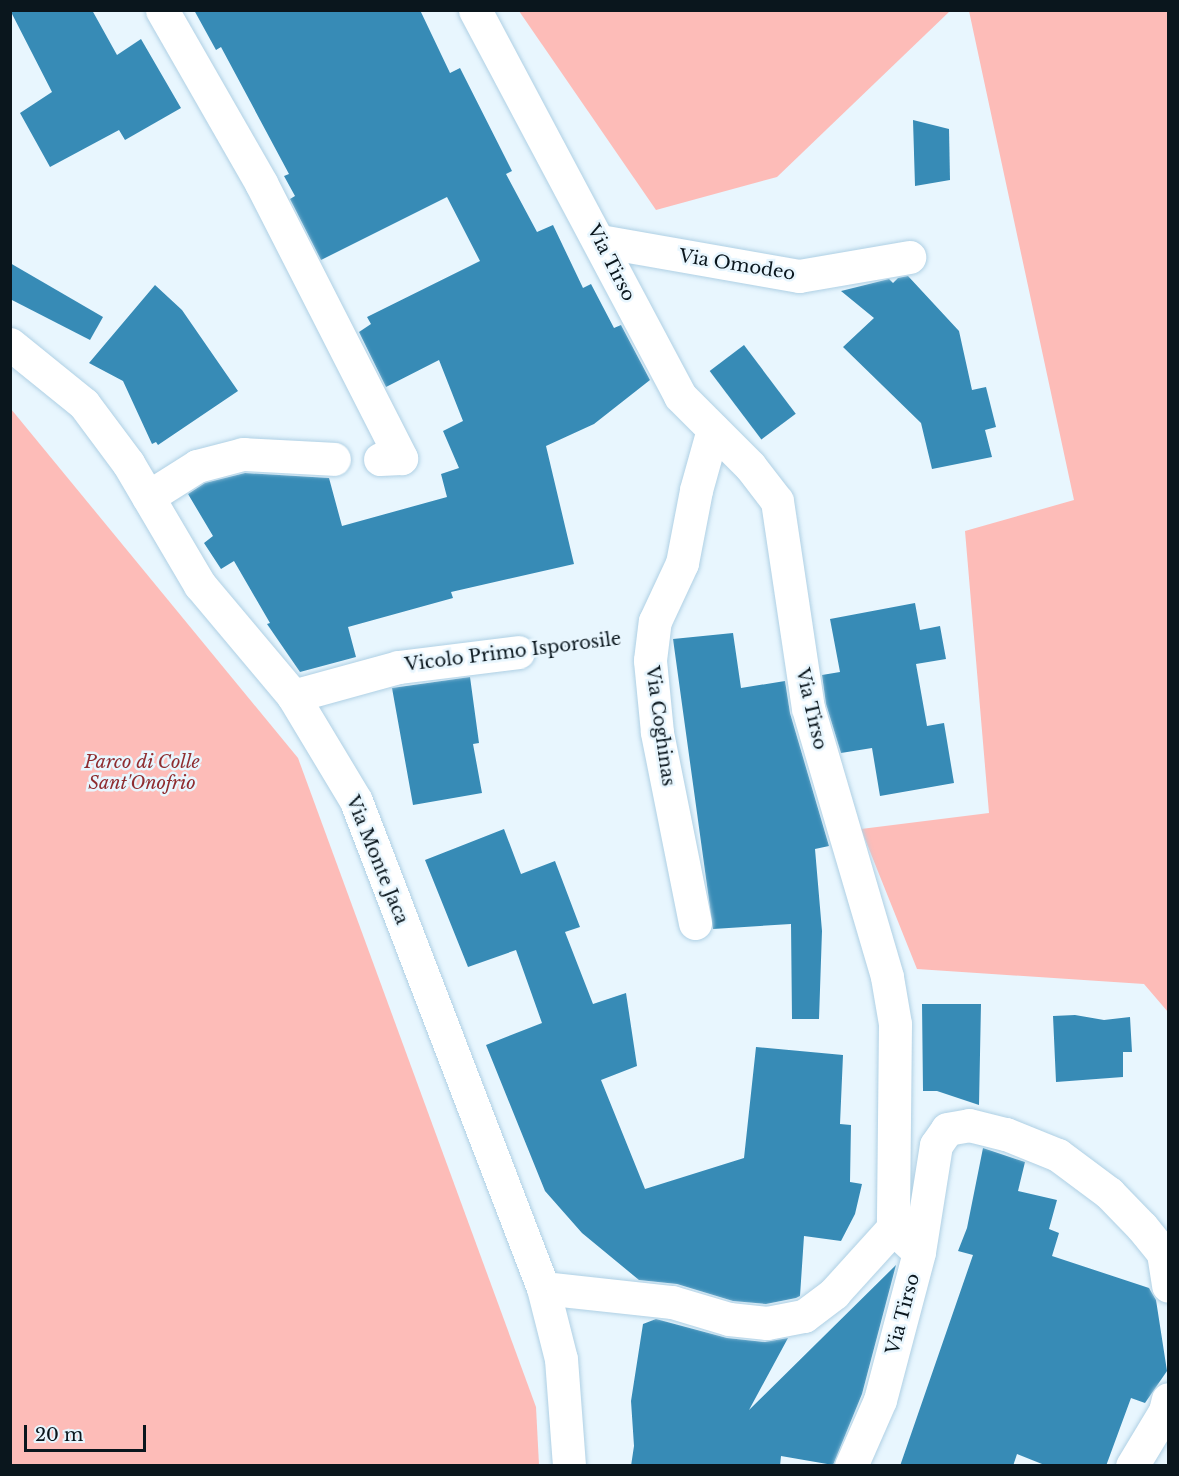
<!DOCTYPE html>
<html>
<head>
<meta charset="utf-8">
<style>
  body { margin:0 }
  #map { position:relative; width:1179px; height:1476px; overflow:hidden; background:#e8f6fe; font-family:"Libre Baskerville",serif }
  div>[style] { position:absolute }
  .green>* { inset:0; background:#fdbcb8 }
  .building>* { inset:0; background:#378bb6; transform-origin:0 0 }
  .path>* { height:4px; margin-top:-2px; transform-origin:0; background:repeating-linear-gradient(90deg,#9aa7af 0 6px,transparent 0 9px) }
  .roads { filter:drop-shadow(0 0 2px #afd0e4) drop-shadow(0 0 2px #afd0e4) }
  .minor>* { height:33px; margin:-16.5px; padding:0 16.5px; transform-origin:16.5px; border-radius:16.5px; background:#fff }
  span { translate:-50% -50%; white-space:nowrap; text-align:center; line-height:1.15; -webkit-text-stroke:5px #e8f6fe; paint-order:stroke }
  .street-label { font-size:18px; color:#0a161d }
  .park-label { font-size:18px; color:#8f2d30; font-style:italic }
  .frame { position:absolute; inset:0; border:12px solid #0a161d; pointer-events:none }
  .scale { position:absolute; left:24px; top:1425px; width:122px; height:27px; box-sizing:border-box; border:3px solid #0a161d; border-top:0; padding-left:8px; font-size:18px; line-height:21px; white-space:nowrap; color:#0a161d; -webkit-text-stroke:4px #e8f6fe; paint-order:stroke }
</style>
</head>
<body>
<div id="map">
  <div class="green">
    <div style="clip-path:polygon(519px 11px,950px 11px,777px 177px,656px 210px)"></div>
    <div style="clip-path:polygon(969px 11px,1168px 11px,1168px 1012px,1144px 984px,917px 969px,861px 829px,989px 813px,965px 531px,1074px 500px)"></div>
    <div style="clip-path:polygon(11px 409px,298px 758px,536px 1407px,539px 1465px,11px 1465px)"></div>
  </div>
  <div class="building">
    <div style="clip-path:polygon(10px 10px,92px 10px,117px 55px,141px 39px,181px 108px,125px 140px,119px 130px,50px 167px,20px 113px,52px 92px)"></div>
    <div style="clip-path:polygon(194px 10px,420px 10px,450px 73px,460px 68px,512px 171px,506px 174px,537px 232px,553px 225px,583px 288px,591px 284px,614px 328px,621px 325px,650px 380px,594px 424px,546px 446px,574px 564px,451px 592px,453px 598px,348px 627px,356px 657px,300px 672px,267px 624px,270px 623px,234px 561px,221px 569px,204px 543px,213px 536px,188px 494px,205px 483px,245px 473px,329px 478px,342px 526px,447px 497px,441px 474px,459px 468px,443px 431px,463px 421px,439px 360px,386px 387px,359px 332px,371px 324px,367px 317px,480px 261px,447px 197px,321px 260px,290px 199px,295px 196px,284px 176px,289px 174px,221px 47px,216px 50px)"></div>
    <div style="clip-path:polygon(913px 120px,949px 129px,950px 180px,915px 186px)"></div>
    <div style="clip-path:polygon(10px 263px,103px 317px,90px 340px,10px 299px)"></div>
    <div style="clip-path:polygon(908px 276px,959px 331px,972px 390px,986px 387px,996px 427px,985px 430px,992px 457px,932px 469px,921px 423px,843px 347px,874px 318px,841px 291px,889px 279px,893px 283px,898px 278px)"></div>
    <div style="clip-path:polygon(155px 285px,182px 310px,238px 391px,158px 445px,156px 442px,152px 444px,123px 381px,89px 363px)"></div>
    <div style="left:744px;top:345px;width:86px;height:43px;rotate:53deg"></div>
    <div style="clip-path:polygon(915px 603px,920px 630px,940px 626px,946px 659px,916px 664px,927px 726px,944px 723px,954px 783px,880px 796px,872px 748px,841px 753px,826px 704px,822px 675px,840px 672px,830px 619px)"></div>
    <div style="clip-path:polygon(733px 633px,741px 688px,785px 681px,790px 713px,829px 846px,815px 849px,822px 931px,819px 1019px,792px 1019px,791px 924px,713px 929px,673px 639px)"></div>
    <div style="clip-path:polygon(470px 677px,479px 743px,473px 744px,482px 793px,413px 805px,392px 688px)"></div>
    <div style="clip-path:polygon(504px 829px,521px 874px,555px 861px,580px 927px,565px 932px,593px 1004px,626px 993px,637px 1066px,601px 1080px,645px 1189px,744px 1158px,756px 1047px,843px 1055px,840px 1124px,851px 1125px,850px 1182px,862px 1184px,855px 1214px,841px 1241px,804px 1236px,800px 1296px,796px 1298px,766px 1304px,733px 1301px,677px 1284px,639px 1280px,582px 1233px,545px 1191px,486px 1045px,542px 1023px,516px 950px,468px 967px,425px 860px)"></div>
    <div style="clip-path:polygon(922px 1004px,981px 1004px,979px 1105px,937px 1091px,923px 1091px)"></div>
    <div style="clip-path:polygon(1075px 1015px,1104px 1020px,1130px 1017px,1132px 1052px,1123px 1052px,1123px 1077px,1056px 1082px,1053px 1016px)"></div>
    <div style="clip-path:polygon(983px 1148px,1025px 1162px,1018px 1191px,1057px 1200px,1049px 1229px,1059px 1233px,1052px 1256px,1149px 1288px,1156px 1300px,1167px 1371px,1145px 1403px,1131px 1398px,1106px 1466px,1047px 1466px,1017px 1454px,1013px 1466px,900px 1466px,973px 1255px,958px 1251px,967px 1228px)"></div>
    <div style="clip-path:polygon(896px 1265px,862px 1394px,833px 1465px,781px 1456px,780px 1466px,631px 1466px,634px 1446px,631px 1401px,643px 1324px,656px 1319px,727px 1338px,765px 1342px,788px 1338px,749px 1410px)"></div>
  </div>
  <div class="path">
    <div style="left:555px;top:647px;width:61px;rotate:-8.5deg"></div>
  </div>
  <div class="roads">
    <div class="minor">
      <div style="left:162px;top:10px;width:199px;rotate:60.2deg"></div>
      <div style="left:261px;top:183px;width:309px;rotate:63deg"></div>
      <div style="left:401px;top:458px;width:21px;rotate:177deg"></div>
      <div style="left:475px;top:10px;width:437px;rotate:62deg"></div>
      <div style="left:680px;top:396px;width:99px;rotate:45deg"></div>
      <div style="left:750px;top:466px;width:44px;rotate:52.4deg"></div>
      <div style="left:777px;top:501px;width:209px;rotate:81.5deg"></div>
      <div style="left:808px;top:708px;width:280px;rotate:73.6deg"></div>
      <div style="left:887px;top:977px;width:48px;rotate:80.3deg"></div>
      <div style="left:895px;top:1024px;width:204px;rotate:90.6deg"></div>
      <div style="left:893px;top:1228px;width:35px;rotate:43deg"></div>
      <div style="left:600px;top:241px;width:202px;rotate:10deg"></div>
      <div style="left:799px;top:276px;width:112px;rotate:-9.8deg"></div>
      <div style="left:10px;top:344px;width:95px;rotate:39deg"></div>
      <div style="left:84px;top:404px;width:74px;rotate:53.3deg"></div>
      <div style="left:128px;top:463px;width:142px;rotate:59.5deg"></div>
      <div style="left:200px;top:585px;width:145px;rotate:50deg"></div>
      <div style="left:293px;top:696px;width:122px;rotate:59deg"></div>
      <div style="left:356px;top:801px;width:522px;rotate:68.99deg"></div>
      <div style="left:543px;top:1288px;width:73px;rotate:75.8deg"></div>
      <div style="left:561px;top:1359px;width:107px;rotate:85.7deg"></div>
      <div style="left:148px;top:497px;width:58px;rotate:-32.3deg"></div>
      <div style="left:197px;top:466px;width:48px;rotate:-14.6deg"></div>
      <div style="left:243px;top:454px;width:91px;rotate:3.1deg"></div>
      <div style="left:293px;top:696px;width:109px;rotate:-15.4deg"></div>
      <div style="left:398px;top:667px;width:121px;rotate:-7.1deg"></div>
      <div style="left:695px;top:923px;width:195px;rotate:-101.3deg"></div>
      <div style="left:657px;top:732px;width:72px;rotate:-95.6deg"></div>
      <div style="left:650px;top:660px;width:39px;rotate:-83deg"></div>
      <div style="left:655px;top:621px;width:64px;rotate:-65deg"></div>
      <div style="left:682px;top:563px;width:74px;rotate:-79.1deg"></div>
      <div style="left:696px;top:490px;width:63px;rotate:-74.4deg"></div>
      <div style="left:543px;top:1288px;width:130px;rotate:6.2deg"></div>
      <div style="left:672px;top:1302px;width:59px;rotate:16.6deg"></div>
      <div style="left:729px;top:1319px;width:38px;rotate:6deg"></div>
      <div style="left:767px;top:1323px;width:38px;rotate:-11deg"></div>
      <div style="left:804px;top:1316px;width:38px;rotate:-37deg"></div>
      <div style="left:834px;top:1293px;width:88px;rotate:-47.8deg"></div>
      <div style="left:851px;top:1466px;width:72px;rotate:-66.3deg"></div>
      <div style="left:880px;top:1400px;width:153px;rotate:-75.2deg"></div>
      <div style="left:919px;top:1252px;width:108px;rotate:-81deg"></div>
      <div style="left:936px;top:1145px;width:19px;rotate:-55deg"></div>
      <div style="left:947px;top:1129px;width:22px;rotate:-10deg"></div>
      <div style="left:969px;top:1125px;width:38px;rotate:14deg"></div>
      <div style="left:1006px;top:1134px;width:56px;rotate:22deg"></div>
      <div style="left:1058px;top:1155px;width:64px;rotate:36.7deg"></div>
      <div style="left:1109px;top:1193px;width:47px;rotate:45.9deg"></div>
      <div style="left:1142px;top:1227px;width:33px;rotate:51deg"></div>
      <div style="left:1163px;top:1253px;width:33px;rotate:81deg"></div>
      <div style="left:1132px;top:1466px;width:64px;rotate:-59deg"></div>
      <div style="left:1165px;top:1411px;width:12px;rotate:-76deg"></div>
    </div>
  </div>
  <div class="street-label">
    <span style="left:611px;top:263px;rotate:63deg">Via Tirso</span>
    <span style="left:737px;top:265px;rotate:9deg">Via Omodeo</span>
    <span style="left:513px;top:652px;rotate:-7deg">Vicolo Primo Isporosile</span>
    <span style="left:811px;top:709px;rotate:77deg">Via Tirso</span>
    <span style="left:660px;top:726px;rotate:82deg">Via Coghinas</span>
    <span style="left:377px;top:860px;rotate:68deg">Via Monte Jaca</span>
    <span style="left:903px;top:1314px;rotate:-75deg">Via Tirso</span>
  </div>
  <div class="park-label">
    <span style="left:142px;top:773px">Parco di Colle<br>Sant'Onofrio</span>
  </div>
  <div class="frame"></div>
  <div class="scale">20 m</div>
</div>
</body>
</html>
